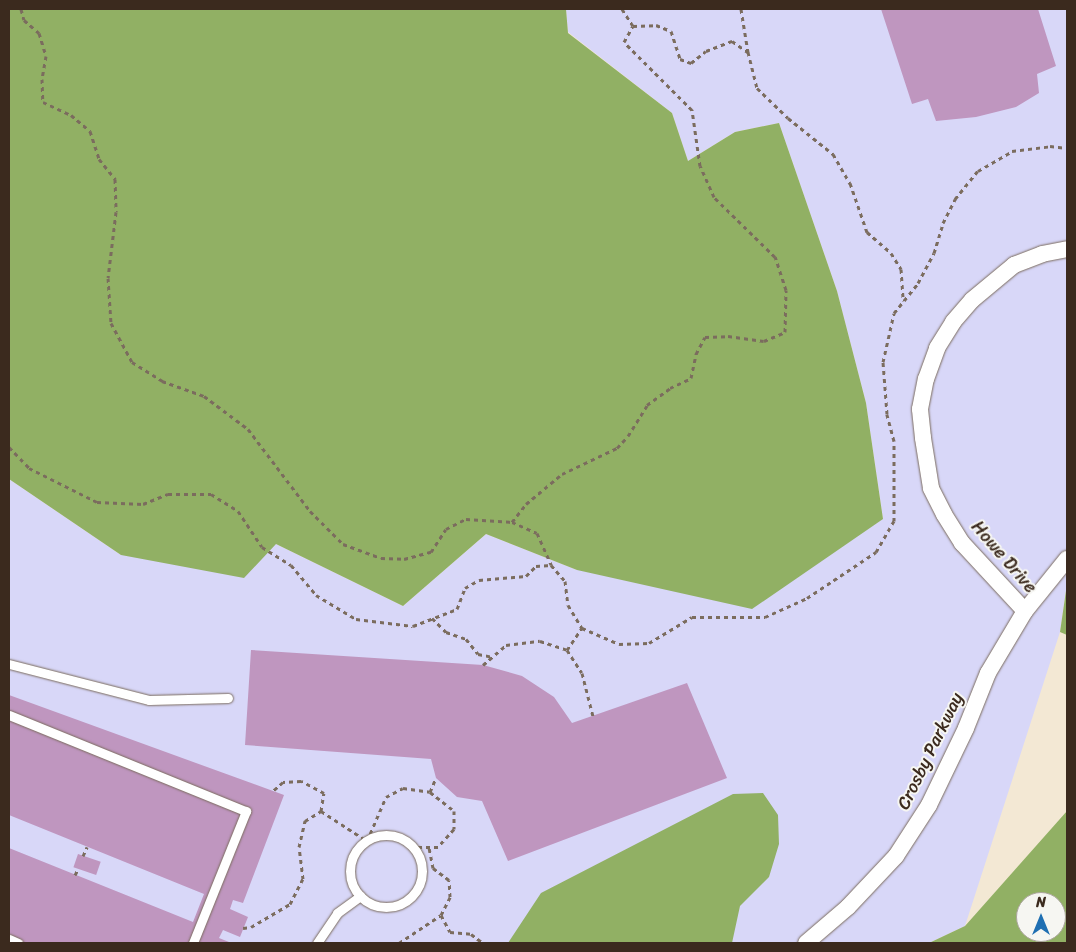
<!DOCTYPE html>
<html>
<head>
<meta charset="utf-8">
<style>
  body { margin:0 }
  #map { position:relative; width:1076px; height:952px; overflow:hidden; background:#f3e8d4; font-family:Sriracha,sans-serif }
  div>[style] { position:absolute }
  .built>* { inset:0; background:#d8d7f8 }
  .forest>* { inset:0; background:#91b064 }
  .building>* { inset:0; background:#bf96bf; transform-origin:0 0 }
  .path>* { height:3px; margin-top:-1.5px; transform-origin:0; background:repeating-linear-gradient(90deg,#7b6c5e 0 4px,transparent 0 8px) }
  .roads { filter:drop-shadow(0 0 1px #7b6c5e) drop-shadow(0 0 1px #7b6c5e) }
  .lane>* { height:9px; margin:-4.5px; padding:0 4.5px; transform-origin:4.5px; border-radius:4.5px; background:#fff }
  .lane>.ring { margin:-4.5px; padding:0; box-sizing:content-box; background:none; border:9px solid #fff; border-radius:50% }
  .street>* { height:16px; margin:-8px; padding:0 8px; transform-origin:8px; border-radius:8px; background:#fff }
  span { translate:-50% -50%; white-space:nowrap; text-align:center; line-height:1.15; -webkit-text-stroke:4px #f6f6f2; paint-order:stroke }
  .street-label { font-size:18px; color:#3b2a1e }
  .frame { position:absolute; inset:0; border:10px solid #3b2a1e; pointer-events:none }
  .north { position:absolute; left:1016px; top:892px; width:50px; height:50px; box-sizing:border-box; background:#f6f6f2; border:1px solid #aba49d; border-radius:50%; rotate:0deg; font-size:14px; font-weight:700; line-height:20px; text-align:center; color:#3b2a1e }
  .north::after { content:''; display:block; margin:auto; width:18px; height:22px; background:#1f6fb2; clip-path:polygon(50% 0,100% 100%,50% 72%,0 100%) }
</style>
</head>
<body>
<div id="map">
  <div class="built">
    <div style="clip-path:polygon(566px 9px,1067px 9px,1067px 584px,1060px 632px,965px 926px,929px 943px,9px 943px,9px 479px,121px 555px,276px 544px,403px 606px,486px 534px,577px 570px,883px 519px,866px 403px,837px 291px,779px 123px,735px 132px,688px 161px,672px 113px,568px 32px)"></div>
  </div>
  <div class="forest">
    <div style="clip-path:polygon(9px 9px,566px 9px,568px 33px,672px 113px,688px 161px,735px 132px,779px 123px,837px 291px,866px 403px,883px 519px,752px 609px,577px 570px,486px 534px,403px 606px,276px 544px,244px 578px,121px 555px,9px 479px)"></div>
    <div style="clip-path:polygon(1067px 584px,1067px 635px,1060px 632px)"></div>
    <div style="clip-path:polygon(763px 793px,778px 815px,779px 844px,769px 877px,740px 906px,732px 943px,508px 943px,541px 893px,733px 794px)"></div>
    <div style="clip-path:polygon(evenodd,1067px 811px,1067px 943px,929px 943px,965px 926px,1067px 811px,1026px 902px,1056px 902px,1056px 932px,1026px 932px,1026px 902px)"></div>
  </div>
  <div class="building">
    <div style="clip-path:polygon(881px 9px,1038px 9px,1056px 66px,1037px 74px,1039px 93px,1016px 107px,976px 117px,936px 121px,928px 99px,912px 104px)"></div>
    <div style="clip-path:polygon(251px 650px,483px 665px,522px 676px,554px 697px,572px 723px,687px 683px,727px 778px,508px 861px,482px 801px,457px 797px,436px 778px,431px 759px,245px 745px)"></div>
    <div style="clip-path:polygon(9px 695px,284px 795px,243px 903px,233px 900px,230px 909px,248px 917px,240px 937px,223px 930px,219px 938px,229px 942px,228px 943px,9px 943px,9px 848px,193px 922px,204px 894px,9px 815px)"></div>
    <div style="left:78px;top:854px;width:24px;height:14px;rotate:19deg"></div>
  </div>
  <div class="path">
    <div style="left:21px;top:9px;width:11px;rotate:75deg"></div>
    <div style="left:24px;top:20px;width:20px;rotate:41deg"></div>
    <div style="left:39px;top:33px;width:24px;rotate:73deg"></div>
    <div style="left:46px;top:56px;width:23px;rotate:100deg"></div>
    <div style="left:42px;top:79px;width:23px;rotate:88deg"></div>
    <div style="left:43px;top:102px;width:31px;rotate:25deg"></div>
    <div style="left:71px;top:115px;width:25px;rotate:40deg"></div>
    <div style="left:90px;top:131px;width:29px;rotate:72deg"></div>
    <div style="left:99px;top:159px;width:26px;rotate:51deg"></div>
    <div style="left:115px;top:179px;width:33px;rotate:88deg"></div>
    <div style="left:116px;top:212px;width:66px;rotate:96.9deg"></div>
    <div style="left:108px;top:278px;width:45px;rotate:86.2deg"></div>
    <div style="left:111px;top:323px;width:44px;rotate:61.7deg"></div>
    <div style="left:132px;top:362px;width:36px;rotate:32deg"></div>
    <div style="left:162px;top:381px;width:45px;rotate:19.7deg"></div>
    <div style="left:204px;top:396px;width:55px;rotate:36.9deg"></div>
    <div style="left:248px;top:429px;width:103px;rotate:52.9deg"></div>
    <div style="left:310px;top:511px;width:47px;rotate:45deg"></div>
    <div style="left:343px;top:544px;width:40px;rotate:20.2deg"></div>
    <div style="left:381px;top:558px;width:23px;rotate:2deg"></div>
    <div style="left:404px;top:559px;width:28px;rotate:-15deg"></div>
    <div style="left:431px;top:552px;width:27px;rotate:-57deg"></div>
    <div style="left:446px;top:529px;width:22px;rotate:-27deg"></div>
    <div style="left:466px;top:519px;width:46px;rotate:3.7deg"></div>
    <div style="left:512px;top:522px;width:27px;rotate:24deg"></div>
    <div style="left:537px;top:533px;width:35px;rotate:66deg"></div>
    <div style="left:622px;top:9px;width:20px;rotate:57deg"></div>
    <div style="left:741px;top:9px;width:44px;rotate:80.8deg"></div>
    <div style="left:748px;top:52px;width:37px;rotate:76deg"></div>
    <div style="left:757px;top:88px;width:43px;rotate:44.1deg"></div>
    <div style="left:788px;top:118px;width:58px;rotate:38.7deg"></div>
    <div style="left:833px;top:154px;width:34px;rotate:60deg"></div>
    <div style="left:850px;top:183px;width:52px;rotate:70.9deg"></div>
    <div style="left:867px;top:232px;width:32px;rotate:41deg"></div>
    <div style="left:891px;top:253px;width:19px;rotate:58deg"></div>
    <div style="left:901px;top:269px;width:32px;rotate:86deg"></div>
    <div style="left:9px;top:447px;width:29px;rotate:46deg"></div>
    <div style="left:29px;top:468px;width:76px;rotate:26.6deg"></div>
    <div style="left:97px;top:502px;width:46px;rotate:2.5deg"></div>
    <div style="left:143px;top:504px;width:27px;rotate:-22deg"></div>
    <div style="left:168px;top:494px;width:43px"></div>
    <div style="left:211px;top:494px;width:32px;rotate:32deg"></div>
    <div style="left:238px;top:511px;width:43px;rotate:56.3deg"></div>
    <div style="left:262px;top:547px;width:34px;rotate:32deg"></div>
    <div style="left:291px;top:565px;width:39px;rotate:50deg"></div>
    <div style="left:316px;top:595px;width:47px;rotate:31deg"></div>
    <div style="left:356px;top:619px;width:57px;rotate:7deg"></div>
    <div style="left:413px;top:626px;width:47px;rotate:-21.1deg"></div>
    <div style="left:457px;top:609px;width:22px;rotate:-69deg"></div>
    <div style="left:465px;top:588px;width:16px;rotate:-30deg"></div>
    <div style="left:479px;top:580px;width:47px;rotate:-4.9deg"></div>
    <div style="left:526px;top:576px;width:14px;rotate:-45deg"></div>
    <div style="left:536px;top:566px;width:15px;rotate:-4deg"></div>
    <div style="left:551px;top:565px;width:21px;rotate:49deg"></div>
    <div style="left:565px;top:581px;width:24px;rotate:83deg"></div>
    <div style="left:568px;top:605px;width:27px;rotate:59deg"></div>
    <div style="left:582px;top:628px;width:40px;rotate:23.4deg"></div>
    <div style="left:619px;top:644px;width:30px;rotate:-2deg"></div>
    <div style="left:649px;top:643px;width:50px;rotate:-31.2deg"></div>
    <div style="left:692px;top:617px;width:73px"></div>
    <div style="left:765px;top:617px;width:46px;rotate:-24.3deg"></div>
    <div style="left:807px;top:598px;width:83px;rotate:-33.7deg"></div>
    <div style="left:876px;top:552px;width:36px;rotate:-60deg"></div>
    <div style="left:894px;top:521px;width:80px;rotate:-90deg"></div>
    <div style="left:894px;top:441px;width:28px;rotate:-105deg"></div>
    <div style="left:887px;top:414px;width:52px;rotate:-94.4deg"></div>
    <div style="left:883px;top:362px;width:50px;rotate:-77.3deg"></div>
    <div style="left:894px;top:313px;width:38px;rotate:-51deg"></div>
    <div style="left:918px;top:283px;width:34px;rotate:-62deg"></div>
    <div style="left:934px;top:253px;width:31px;rotate:-73deg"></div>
    <div style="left:943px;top:223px;width:27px;rotate:-63deg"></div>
    <div style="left:955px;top:199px;width:36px;rotate:-51deg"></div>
    <div style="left:978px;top:171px;width:39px;rotate:-30deg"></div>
    <div style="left:1012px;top:151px;width:38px;rotate:-7deg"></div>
    <div style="left:1050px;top:146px;width:17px;rotate:7deg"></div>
    <div style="left:512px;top:522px;width:23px;rotate:-52deg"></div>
    <div style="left:526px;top:504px;width:47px;rotate:-39.8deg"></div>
    <div style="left:562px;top:474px;width:61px;rotate:-25.3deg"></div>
    <div style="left:617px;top:448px;width:16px;rotate:-47deg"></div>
    <div style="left:628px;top:436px;width:36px;rotate:-58deg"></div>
    <div style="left:647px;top:405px;width:29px;rotate:-36deg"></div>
    <div style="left:670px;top:388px;width:23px;rotate:-25deg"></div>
    <div style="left:691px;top:378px;width:25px;rotate:-78deg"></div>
    <div style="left:696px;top:354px;width:19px;rotate:-62deg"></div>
    <div style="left:705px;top:337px;width:23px;rotate:-2deg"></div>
    <div style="left:728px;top:336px;width:36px;rotate:8deg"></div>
    <div style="left:764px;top:341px;width:23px;rotate:-23deg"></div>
    <div style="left:785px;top:332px;width:42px;rotate:-88.6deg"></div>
    <div style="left:786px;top:290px;width:35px;rotate:-108deg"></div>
    <div style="left:775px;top:257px;width:86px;rotate:-135.5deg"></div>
    <div style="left:714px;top:197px;width:34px;rotate:-114deg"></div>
    <div style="left:700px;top:166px;width:57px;rotate:-98.1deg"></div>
    <div style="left:692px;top:110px;width:96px;rotate:-135deg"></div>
    <div style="left:624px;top:42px;width:18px;rotate:-61deg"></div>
    <div style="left:633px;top:26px;width:23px;rotate:-2deg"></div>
    <div style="left:656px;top:25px;width:16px;rotate:22deg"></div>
    <div style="left:671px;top:31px;width:29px;rotate:72deg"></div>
    <div style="left:680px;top:59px;width:12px;rotate:20deg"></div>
    <div style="left:691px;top:63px;width:19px;rotate:-39deg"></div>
    <div style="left:706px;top:51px;width:28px;rotate:-21deg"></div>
    <div style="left:732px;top:41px;width:19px;rotate:35deg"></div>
    <div style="left:432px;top:618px;width:20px;rotate:45deg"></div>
    <div style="left:446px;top:632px;width:21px;rotate:19deg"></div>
    <div style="left:466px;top:639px;width:19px;rotate:51deg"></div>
    <div style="left:478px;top:654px;width:15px;rotate:11deg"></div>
    <div style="left:567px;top:650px;width:27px;rotate:-56deg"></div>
    <div style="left:483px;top:665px;width:30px;rotate:-41deg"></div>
    <div style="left:506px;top:645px;width:34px;rotate:-7deg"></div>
    <div style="left:540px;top:641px;width:28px;rotate:18deg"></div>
    <div style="left:567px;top:650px;width:27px;rotate:57deg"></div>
    <div style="left:582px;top:673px;width:44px;rotate:75.7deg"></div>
    <div style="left:430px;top:792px;width:15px;rotate:-67deg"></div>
    <div style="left:321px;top:811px;width:55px;rotate:33.1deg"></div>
    <div style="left:367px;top:841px;width:48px;rotate:-66.6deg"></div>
    <div style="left:386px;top:797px;width:19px;rotate:-28deg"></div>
    <div style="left:403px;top:788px;width:27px;rotate:8deg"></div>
    <div style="left:430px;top:792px;width:31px;rotate:38deg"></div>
    <div style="left:454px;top:811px;width:18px;rotate:90deg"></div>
    <div style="left:454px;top:829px;width:24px;rotate:132deg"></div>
    <div style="left:438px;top:847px;width:25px;rotate:180deg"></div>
    <div style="left:83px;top:856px;width:10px;rotate:-66deg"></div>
    <div style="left:75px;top:875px;width:7px;rotate:-63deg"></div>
    <div style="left:441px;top:915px;width:19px;rotate:62deg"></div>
    <div style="left:450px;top:932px;width:21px;rotate:5deg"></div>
    <div style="left:471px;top:934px;width:15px;rotate:37deg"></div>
    <div style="left:243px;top:928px;width:8px;rotate:-7deg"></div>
    <div style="left:251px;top:927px;width:45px;rotate:-30.5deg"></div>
    <div style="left:290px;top:904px;width:28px;rotate:-63deg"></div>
    <div style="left:303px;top:879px;width:32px;rotate:-97deg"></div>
    <div style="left:299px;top:847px;width:27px;rotate:-77deg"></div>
    <div style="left:305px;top:821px;width:19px;rotate:-32deg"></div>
    <div style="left:321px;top:811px;width:18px;rotate:-81deg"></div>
    <div style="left:324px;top:793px;width:26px;rotate:-152deg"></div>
    <div style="left:301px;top:781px;width:18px;rotate:177deg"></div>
    <div style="left:283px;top:782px;width:13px;rotate:138deg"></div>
    <div style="left:399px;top:943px;width:50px;rotate:-33.7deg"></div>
    <div style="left:441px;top:915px;width:20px;rotate:-63deg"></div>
    <div style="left:450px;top:897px;width:17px;rotate:-93deg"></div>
    <div style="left:449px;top:880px;width:20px;rotate:-143deg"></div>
    <div style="left:433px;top:868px;width:21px;rotate:-101deg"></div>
  </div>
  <div class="roads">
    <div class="lane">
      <div style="left:9px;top:664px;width:145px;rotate:14.4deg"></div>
      <div style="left:149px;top:700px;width:79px;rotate:-1.5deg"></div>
      <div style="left:9px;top:715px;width:256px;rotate:22.1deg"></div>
      <div style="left:246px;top:811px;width:142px;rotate:111.9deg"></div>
      <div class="ring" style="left:350px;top:835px;width:63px;height:63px"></div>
      <div style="left:9px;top:939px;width:10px;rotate:24deg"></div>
      <div style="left:317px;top:943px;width:36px;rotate:-56deg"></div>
      <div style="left:337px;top:913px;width:29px;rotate:-36deg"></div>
    </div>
    <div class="street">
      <div style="left:1025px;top:611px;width:93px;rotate:-132.8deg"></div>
      <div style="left:962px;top:543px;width:34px;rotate:-122deg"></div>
      <div style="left:944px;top:514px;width:29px;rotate:-117deg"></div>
      <div style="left:931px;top:488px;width:51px;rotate:-99.1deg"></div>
      <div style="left:923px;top:438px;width:29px;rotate:-96deg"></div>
      <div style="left:920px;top:409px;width:31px;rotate:-79deg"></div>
      <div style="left:926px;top:379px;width:33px;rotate:-70deg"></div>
      <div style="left:937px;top:348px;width:31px;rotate:-58deg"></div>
      <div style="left:953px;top:322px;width:29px;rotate:-49deg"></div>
      <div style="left:972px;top:300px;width:55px;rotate:-39.8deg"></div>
      <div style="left:1014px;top:265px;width:30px;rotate:-21deg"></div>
      <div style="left:1042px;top:254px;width:25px;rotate:-11deg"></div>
      <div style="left:806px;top:943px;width:55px;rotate:-40.6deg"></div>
      <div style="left:848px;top:907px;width:70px;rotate:-46.7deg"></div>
      <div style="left:896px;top:856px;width:61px;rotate:-57.1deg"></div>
      <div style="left:929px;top:805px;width:85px;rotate:-64.3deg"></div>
      <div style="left:966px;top:728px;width:59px;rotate:-68.2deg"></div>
      <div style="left:988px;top:673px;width:72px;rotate:-59.2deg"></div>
      <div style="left:1025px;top:611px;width:67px;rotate:-51.1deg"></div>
    </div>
  </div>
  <div class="street-label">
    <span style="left:1004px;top:557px;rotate:49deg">Howe Drive</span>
    <span style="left:930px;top:751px;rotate:-64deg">Crosby Parkway</span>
  </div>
  <div class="frame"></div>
  <div class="north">N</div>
</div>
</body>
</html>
